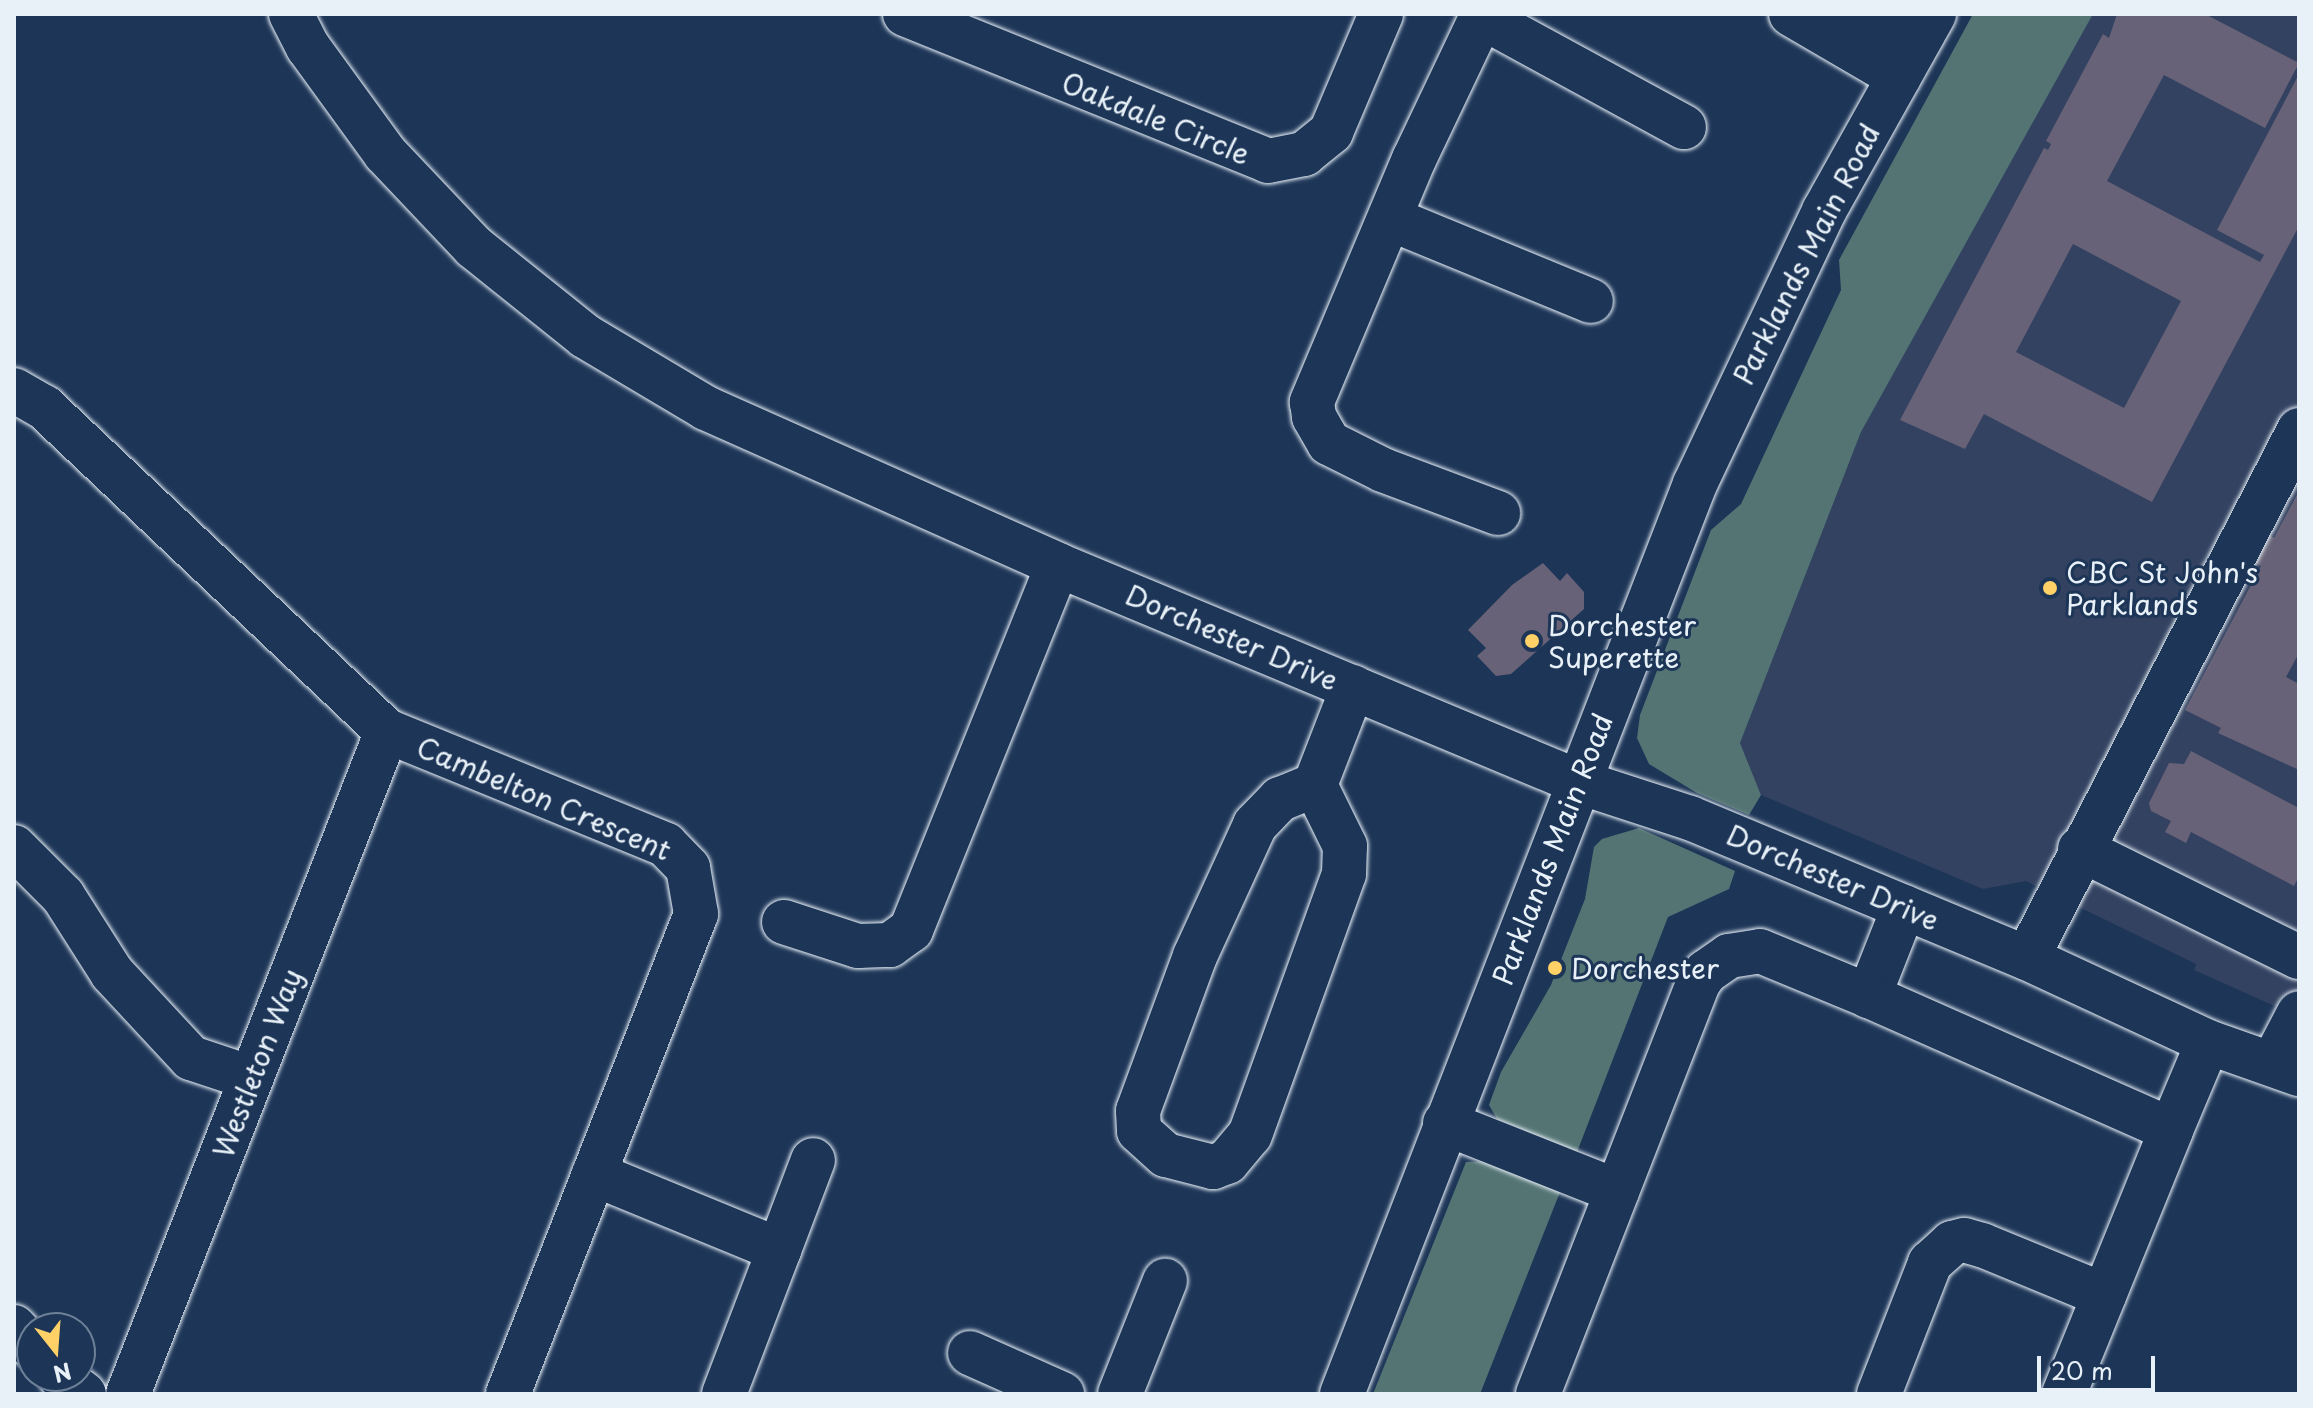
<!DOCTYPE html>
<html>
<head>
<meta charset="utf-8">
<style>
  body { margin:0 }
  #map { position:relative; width:2313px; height:1408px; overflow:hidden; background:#1d3557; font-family:"Playpen Sans",sans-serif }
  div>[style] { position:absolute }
  .built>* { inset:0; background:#334261 }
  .green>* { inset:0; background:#547474 }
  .building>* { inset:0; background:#676277 }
  .roads { filter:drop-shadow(0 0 2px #e8f1f8) drop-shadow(0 0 2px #e8f1f8) }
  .minor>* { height:44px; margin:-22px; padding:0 22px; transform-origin:22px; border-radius:22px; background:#1d3557 }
  .dots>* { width:22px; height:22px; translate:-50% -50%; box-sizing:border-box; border:4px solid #1d3557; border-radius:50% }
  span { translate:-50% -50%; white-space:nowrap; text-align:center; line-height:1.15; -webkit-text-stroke:6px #1d3557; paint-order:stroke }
  .street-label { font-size:28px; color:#e8f1f8 }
  .poi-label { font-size:28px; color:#e8f1f8 }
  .left { translate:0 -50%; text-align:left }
  .frame { position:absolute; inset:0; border:16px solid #e8f1f8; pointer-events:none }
  .north { position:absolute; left:16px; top:1312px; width:80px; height:80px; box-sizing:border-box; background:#1d3557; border:2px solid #6e8097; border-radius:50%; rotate:163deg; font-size:22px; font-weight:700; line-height:32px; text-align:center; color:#e8f1f8 }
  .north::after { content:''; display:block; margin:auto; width:28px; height:36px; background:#ffd166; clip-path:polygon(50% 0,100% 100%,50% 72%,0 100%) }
  .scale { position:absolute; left:2037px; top:1356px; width:118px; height:36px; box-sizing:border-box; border:4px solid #e8f1f8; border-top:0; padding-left:10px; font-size:24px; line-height:28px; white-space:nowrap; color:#e8f1f8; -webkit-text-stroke:6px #1d3557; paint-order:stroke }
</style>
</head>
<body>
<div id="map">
  <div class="built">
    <div style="clip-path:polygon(2093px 14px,2299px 14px,2299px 1017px,2194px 970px,2196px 964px,2026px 881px,1983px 889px,1761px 795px,1740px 743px,1861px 432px)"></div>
  </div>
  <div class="green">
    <div style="clip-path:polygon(1973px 14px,2093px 14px,1861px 432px,1740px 743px,1761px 795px,1749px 815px,1697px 793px,1649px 764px,1637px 738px,1640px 715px,1711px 530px,1741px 504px,1841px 290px,1839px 260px)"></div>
    <div style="clip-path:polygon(1639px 828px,1735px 871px,1729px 889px,1668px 917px,1577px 1152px,1497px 1119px,1489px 1105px,1501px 1072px,1551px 985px,1585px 899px,1594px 847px,1602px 839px)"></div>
    <div style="clip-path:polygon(1488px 1161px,1560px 1192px,1480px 1394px,1373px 1394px,1466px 1162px)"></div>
  </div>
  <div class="building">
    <div style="clip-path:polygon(evenodd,2117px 14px,2205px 14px,2299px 63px,2265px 128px,2164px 75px,2107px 181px,2260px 262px,2264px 255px,2217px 230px,2299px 74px,2299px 226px,2152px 502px,1984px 414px,1965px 449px,1900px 420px,2044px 148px,2048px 150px,2051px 144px,2046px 141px,2103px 34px,2109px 38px,2117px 14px,2073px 244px,2181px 301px,2124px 408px,2016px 352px,2073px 244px)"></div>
    <div style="clip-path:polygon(2299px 491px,2299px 653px,2286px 677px,2299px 684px,2299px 770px,2218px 733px,2221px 728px,2185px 710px,2261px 566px,2255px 563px,2269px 535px,2274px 538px)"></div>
    <div style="clip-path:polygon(1543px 563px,1560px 581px,1567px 573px,1584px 592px,1584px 609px,1511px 674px,1496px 676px,1477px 656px,1486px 648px,1468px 630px,1512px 585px)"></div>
    <div style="clip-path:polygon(2191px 751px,2299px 808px,2299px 876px,2294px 886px,2191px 832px,2186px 843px,2165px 832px,2171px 821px,2151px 811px,2149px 803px,2169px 763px,2184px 764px)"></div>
  </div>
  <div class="roads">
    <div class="minor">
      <div style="left:291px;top:14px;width:37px;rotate:63deg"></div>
      <div style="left:308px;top:47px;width:131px;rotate:54deg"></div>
      <div style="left:385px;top:153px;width:129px;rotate:46.6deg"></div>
      <div style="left:474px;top:247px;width:142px;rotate:38.7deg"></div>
      <div style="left:585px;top:336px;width:141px;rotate:30.8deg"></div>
      <div style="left:706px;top:408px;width:385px;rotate:24deg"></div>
      <div style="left:1058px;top:565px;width:564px;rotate:22.61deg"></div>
      <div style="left:1579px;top:782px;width:117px;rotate:18deg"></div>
      <div style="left:1690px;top:818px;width:365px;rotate:22.6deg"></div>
      <div style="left:2027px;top:958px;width:200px;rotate:24.9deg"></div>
      <div style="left:2208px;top:1042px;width:96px;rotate:19.4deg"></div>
      <div style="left:905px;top:14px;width:392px;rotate:22deg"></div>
      <div style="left:1268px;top:161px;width:37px;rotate:-11deg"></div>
      <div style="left:1304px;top:154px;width:35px;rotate:-39deg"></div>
      <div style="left:1331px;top:132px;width:128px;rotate:-67deg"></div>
      <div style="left:1483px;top:14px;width:161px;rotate:115.4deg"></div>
      <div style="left:1414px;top:159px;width:264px;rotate:112.8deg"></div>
      <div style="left:1312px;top:402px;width:15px;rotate:82deg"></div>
      <div style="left:1314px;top:417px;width:30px;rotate:60deg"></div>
      <div style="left:1329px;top:443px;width:60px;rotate:26.6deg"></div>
      <div style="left:1383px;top:470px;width:123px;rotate:20.5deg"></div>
      <div style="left:1791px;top:14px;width:125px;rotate:30.3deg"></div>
      <div style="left:1857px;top:14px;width:67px;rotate:24.7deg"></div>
      <div style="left:1482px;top:17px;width:230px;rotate:28.6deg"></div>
      <div style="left:1391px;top:219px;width:216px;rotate:22.3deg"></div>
      <div style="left:14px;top:390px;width:34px;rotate:30deg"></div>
      <div style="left:44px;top:407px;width:472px;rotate:43.4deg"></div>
      <div style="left:387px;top:731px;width:301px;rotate:22.2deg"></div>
      <div style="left:666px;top:845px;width:32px;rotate:46deg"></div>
      <div style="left:688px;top:868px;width:47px;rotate:80.1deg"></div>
      <div style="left:696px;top:914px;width:516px;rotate:111.39deg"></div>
      <div style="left:1315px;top:785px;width:38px;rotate:158deg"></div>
      <div style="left:1280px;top:799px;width:36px;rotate:134deg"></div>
      <div style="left:1255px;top:825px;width:144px;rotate:114.6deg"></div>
      <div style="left:1195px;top:956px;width:165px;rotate:110.2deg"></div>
      <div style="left:1138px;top:1111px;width:20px;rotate:87deg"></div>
      <div style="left:1139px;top:1131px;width:36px;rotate:42deg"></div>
      <div style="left:1166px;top:1155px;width:49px;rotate:14.3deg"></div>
      <div style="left:1213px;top:1167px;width:15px;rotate:-20deg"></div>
      <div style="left:1227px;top:1162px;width:35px;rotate:-50deg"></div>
      <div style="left:1250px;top:1135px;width:277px;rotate:-70.2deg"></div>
      <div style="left:1344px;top:874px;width:28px;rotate:-88deg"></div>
      <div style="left:1345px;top:846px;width:68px;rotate:-116.2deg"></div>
      <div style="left:1315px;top:785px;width:105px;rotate:-68.8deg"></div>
      <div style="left:14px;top:847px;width:69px;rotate:45deg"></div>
      <div style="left:63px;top:896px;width:91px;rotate:57.5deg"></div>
      <div style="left:112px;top:973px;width:116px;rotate:47.1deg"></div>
      <div style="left:191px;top:1058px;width:63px;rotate:18.4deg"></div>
      <div style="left:2080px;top:849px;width:244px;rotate:26.3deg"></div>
      <div style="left:1904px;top:907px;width:96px;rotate:111.5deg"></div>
      <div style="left:1869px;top:996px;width:330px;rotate:23.9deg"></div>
      <div style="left:2171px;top:1130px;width:95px;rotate:-67.2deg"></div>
      <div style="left:784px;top:922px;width:78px;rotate:18deg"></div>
      <div style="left:858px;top:946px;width:32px;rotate:-2deg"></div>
      <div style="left:890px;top:945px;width:26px;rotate:-36deg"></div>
      <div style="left:911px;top:930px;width:393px;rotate:-68.1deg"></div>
      <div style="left:2027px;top:958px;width:594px;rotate:-62.74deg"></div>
      <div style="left:2273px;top:1063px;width:56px;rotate:-62.5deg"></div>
      <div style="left:1445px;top:1123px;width:185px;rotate:21.6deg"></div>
      <div style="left:594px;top:1174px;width:200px;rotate:22.3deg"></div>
      <div style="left:779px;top:1250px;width:154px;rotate:110.9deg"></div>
      <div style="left:779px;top:1250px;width:96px;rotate:-69.3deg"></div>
      <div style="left:14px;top:1327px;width:26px;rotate:47deg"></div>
      <div style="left:970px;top:1353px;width:101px;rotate:24deg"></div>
      <div style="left:60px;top:1376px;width:30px;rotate:37deg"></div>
      <div style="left:128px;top:1394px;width:712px;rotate:-68.66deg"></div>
      <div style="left:1120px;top:1394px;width:122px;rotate:-68.3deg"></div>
      <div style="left:1342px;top:1394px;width:976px;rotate:-68.8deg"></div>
      <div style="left:1695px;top:484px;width:302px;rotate:-64.7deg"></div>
      <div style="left:1824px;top:211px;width:226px;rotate:-60.8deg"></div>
      <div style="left:1538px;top:1394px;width:441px;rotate:-68.7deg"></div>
      <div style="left:1698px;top:983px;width:14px;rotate:-54deg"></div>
      <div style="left:1706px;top:972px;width:28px;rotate:-35deg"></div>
      <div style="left:1729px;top:956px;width:31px;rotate:-9deg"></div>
      <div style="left:1760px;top:951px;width:118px;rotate:22.4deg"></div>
      <div style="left:1879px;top:1394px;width:141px;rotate:-68.7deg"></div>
      <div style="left:1930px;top:1263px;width:30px;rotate:-42deg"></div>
      <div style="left:1952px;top:1243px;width:12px;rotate:-14deg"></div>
      <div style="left:1964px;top:1240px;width:19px;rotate:16deg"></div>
      <div style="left:1982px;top:1245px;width:132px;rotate:22.3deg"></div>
      <div style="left:2064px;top:1394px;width:285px;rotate:-67.9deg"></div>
    </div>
  </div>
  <div class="dots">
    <div style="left:2050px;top:588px;background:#ffd166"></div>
    <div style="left:1532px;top:641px;background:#ffd166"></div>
    <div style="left:1555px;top:968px;background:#ffd166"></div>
  </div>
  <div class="street-label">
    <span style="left:1156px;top:118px;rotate:22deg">Oakdale Circle</span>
    <span style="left:1806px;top:254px;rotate:-63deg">Parklands Main Road</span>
    <span style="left:1232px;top:637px;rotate:23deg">Dorchester Drive</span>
    <span style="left:544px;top:798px;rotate:23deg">Cambelton Crescent</span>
    <span style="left:1552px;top:849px;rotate:-69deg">Parklands Main Road</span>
    <span style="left:1833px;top:877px;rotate:23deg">Dorchester Drive</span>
    <span style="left:257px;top:1063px;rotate:-69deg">Westleton Way</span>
  </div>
  <div class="poi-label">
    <span class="left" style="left:2066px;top:588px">CBC St John's<br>Parklands</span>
    <span class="left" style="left:1548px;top:641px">Dorchester<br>Superette</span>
    <span class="left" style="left:1571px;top:968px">Dorchester</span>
  </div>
  <div class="frame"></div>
  <div class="north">N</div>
  <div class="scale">20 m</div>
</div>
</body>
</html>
